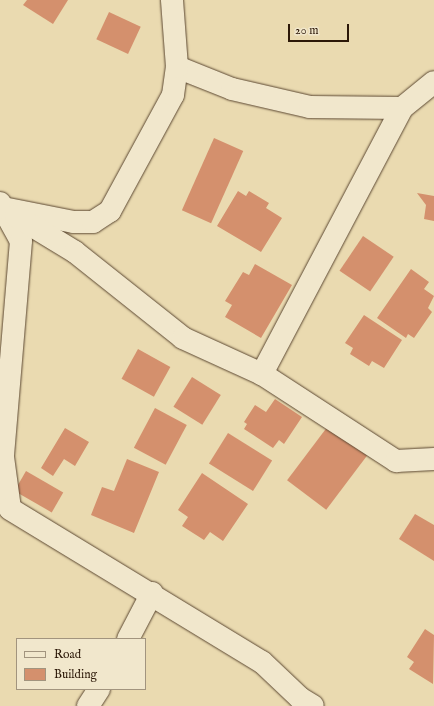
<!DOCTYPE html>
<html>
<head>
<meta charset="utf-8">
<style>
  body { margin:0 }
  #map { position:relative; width:434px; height:706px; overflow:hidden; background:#eadab0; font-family:"IM FELL English",serif }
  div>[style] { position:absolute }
  .building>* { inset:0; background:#d4906d; transform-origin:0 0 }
  .roads { filter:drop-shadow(0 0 1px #5c4832) drop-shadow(0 0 1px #5c4832) }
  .street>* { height:22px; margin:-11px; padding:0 11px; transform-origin:11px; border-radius:11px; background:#f1e7cc }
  span { translate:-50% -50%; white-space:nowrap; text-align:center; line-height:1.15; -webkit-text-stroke:3px #f1e7cc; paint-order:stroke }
  .legend { position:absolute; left:16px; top:638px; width:130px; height:52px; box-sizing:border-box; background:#f1e7cc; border:1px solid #a2947e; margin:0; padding:5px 7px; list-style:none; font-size:12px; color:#2c1808 }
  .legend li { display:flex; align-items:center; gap:8px; height:20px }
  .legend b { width:20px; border:1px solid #a2947e }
  .scale { position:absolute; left:288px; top:24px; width:61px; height:18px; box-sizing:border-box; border:2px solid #2c1808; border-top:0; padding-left:5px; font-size:12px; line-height:14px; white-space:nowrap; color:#2c1808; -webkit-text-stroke:3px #f1e7cc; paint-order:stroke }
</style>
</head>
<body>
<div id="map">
  <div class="building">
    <div style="clip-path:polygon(27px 0,68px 0,53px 24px,23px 5px)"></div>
    <div style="left:109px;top:12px;width:35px;height:30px;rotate:25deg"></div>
    <div style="left:214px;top:138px;width:32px;height:79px;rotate:24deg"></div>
    <div style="clip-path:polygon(238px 191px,246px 196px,249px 191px,269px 203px,266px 208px,282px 218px,261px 252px,217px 226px)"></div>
    <div style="clip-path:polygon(417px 193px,434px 196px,434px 221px,424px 219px,426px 205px)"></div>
    <div style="left:363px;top:236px;width:37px;height:42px;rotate:34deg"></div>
    <div style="clip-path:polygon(255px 264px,292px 285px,261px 338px,225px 317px,232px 305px,225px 301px,243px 272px,249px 275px)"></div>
    <div style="clip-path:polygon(411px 269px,429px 282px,424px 289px,434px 296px,428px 308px,432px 312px,414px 338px,408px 334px,406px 338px,377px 318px)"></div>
    <div style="clip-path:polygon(364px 315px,402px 340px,384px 368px,372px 361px,369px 366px,350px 354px,353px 348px,345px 343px)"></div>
    <div style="left:138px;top:349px;width:37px;height:34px;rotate:29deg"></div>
    <div style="left:192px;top:377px;width:34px;height:35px;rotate:32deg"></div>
    <div style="clip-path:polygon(275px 399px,302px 417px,284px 444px,279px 440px,273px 448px,244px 429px,247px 424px,244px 422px,255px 405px,266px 412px)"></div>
    <div style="left:155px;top:408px;width:36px;height:45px;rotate:28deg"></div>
    <div style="left:328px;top:426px;width:49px;height:68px;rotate:37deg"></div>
    <div style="clip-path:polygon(65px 428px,89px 442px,75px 466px,64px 459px,53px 476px,41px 468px)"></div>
    <div style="left:228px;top:433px;width:52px;height:36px;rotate:32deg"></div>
    <div style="clip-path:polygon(127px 459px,159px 472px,134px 533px,91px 515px,102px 487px,114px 491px)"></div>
    <div style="left:26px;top:471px;width:43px;height:23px;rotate:30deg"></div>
    <div style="clip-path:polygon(202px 473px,248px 504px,223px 541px,210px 532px,204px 540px,182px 526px,188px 517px,178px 510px)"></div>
    <div style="clip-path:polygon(415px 514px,434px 525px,434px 561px,399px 539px)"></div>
    <div style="clip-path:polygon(425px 629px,434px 635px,433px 684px,409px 669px,414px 662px,407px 657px)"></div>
  </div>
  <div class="roads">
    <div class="street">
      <div style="left:177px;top:67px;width:59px;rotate:21.8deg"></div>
      <div style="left:232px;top:89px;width:80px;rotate:13deg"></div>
      <div style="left:310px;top:107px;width:92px;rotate:0.6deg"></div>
      <div style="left:402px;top:108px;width:41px;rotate:-39.1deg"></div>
      <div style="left:402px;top:108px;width:301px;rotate:117.8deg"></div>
      <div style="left:262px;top:374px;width:160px;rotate:33deg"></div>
      <div style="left:396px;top:461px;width:38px;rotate:-3deg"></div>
      <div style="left:0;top:203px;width:43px;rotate:61.1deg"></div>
      <div style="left:21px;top:241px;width:217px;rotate:94.8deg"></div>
      <div style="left:3px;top:457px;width:52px;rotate:82.3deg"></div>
      <div style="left:10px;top:509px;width:295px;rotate:31.3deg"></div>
      <div style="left:262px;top:662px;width:52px;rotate:43.5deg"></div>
      <div style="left:300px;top:698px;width:15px;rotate:32deg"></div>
      <div style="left:3px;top:208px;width:72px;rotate:11.2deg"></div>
      <div style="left:74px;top:222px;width:19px"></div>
      <div style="left:93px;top:222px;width:20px;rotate:-33deg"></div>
      <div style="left:110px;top:211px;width:132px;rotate:-61.5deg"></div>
      <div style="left:173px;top:95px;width:28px;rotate:-82deg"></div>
      <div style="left:177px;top:67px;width:67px;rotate:-94.3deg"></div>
      <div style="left:16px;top:216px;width:69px;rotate:31.4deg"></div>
      <div style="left:75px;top:252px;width:138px;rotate:38.5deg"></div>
      <div style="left:183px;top:338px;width:87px;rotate:24.5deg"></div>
      <div style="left:128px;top:639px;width:52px;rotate:-62.4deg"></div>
      <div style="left:88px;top:706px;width:20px;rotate:-57deg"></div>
    </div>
  </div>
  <ul class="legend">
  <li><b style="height:5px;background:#f1e7cc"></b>Road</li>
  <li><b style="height:11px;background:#d4906d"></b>Building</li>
  </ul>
  <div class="scale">20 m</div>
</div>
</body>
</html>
